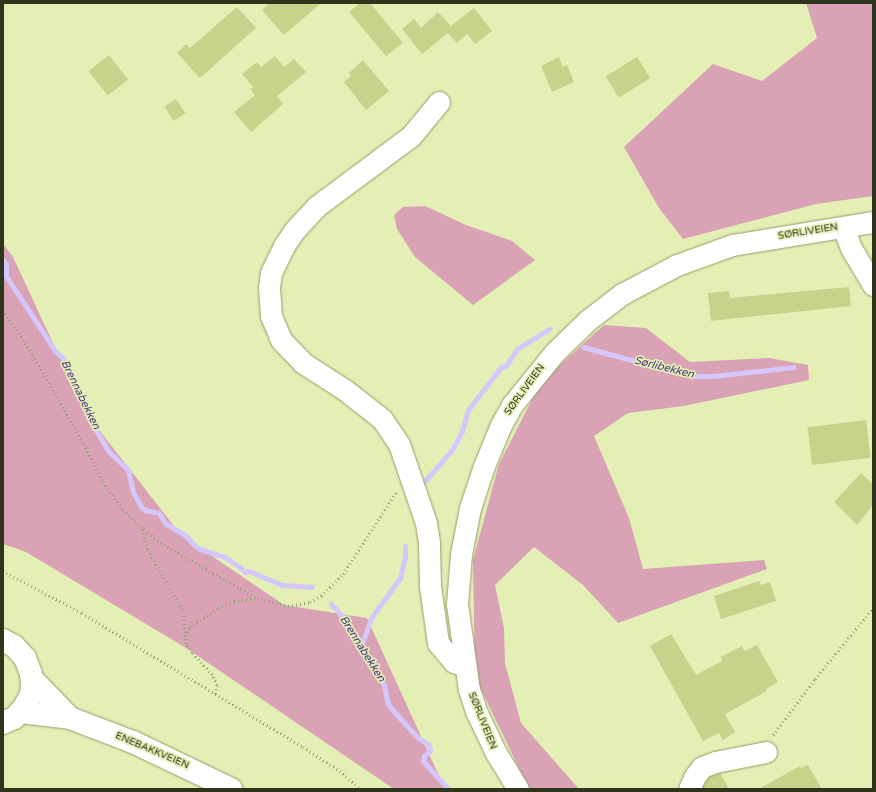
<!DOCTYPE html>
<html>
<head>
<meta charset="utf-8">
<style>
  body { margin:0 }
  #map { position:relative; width:876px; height:792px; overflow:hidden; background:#e3efb5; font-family:"Varela Round",sans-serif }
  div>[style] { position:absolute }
  .green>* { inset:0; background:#daa3b5 }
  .stream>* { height:5px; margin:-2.5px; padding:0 2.5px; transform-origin:2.5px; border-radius:2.5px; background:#d5c6fc }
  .building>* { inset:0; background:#c5d38b; transform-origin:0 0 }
  .path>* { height:2.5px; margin-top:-1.25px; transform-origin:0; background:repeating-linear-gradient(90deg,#98a175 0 1px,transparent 0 4px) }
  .roads { filter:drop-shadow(0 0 1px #949e67) drop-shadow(0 0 1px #949e67) }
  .minor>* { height:21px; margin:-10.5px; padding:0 10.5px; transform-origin:10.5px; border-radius:10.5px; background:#fff }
  .major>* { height:22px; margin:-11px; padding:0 11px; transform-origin:11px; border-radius:11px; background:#fff }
  .highway>* { height:22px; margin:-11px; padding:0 11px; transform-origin:11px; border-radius:11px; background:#fff }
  span { translate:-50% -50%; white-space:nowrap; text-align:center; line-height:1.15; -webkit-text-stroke:3.5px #e3efb5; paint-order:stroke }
  .street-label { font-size:10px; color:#2f341d }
  .water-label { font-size:11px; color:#523683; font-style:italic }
  .frame { position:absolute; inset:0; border:4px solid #2f341d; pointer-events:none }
</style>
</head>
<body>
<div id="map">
  <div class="green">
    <div style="clip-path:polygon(806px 3px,873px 3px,873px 196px,816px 204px,683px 239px,659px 208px,624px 147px,713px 64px,762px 81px,817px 38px)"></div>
    <div style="clip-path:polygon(425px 206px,466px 225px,512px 241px,535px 260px,473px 305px,415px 257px,397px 229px,394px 215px,403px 207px)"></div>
    <div style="clip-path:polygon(3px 244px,13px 257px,85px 412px,181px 535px,284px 605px,367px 618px,445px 789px,394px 789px,186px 648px,26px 552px,3px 544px)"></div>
    <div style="clip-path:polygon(604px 325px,646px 328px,690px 362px,769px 358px,808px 365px,809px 380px,684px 406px,628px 413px,594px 436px,629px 518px,643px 569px,764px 560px,767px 569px,618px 623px,583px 585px,534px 547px,495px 585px,504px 628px,505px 663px,521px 723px,579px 789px,529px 789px,475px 677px,473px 560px,499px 464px,541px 382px)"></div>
  </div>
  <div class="stream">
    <div style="left:3px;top:260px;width:5px;rotate:53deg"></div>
    <div style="left:6px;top:264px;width:12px;rotate:90deg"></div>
    <div style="left:6px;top:276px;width:91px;rotate:56.7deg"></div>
    <div style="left:56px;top:352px;width:9px;rotate:41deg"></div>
    <div style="left:63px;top:358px;width:22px;rotate:72deg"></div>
    <div style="left:70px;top:379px;width:22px;rotate:58deg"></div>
    <div style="left:82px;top:398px;width:20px;rotate:72deg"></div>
    <div style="left:88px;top:417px;width:41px;rotate:59deg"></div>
    <div style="left:109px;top:452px;width:26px;rotate:43deg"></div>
    <div style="left:128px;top:470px;width:23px;rotate:77deg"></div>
    <div style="left:133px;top:492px;width:18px;rotate:61deg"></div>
    <div style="left:142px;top:508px;width:4px;rotate:34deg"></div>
    <div style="left:145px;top:510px;width:14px;rotate:12deg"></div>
    <div style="left:159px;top:513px;width:13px;rotate:58deg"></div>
    <div style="left:166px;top:524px;width:22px;rotate:30deg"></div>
    <div style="left:185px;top:535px;width:12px;rotate:48deg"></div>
    <div style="left:193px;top:544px;width:9px;rotate:36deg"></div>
    <div style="left:200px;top:549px;width:26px;rotate:18deg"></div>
    <div style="left:225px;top:557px;width:19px;rotate:35deg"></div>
    <div style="left:241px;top:568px;width:6px;rotate:45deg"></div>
    <div style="left:245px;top:572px;width:4px;rotate:-14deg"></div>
    <div style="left:249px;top:571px;width:36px;rotate:23deg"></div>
    <div style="left:282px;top:585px;width:30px;rotate:4deg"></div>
    <div style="left:583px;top:347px;width:113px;rotate:14.9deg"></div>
    <div style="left:692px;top:376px;width:21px"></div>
    <div style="left:713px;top:376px;width:81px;rotate:-6.3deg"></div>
    <div style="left:423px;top:483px;width:44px;rotate:-48.7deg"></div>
    <div style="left:452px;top:450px;width:21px;rotate:-62deg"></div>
    <div style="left:462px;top:431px;width:22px;rotate:-74deg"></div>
    <div style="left:468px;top:410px;width:54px;rotate:-52.5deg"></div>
    <div style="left:501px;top:367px;width:5px;rotate:-11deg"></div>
    <div style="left:506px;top:366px;width:20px;rotate:-57deg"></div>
    <div style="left:517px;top:349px;width:38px;rotate:-32deg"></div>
    <div style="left:331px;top:604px;width:16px;rotate:47deg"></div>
    <div style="left:342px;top:616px;width:14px;rotate:65deg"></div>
    <div style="left:348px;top:629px;width:67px;rotate:57.3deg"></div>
    <div style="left:384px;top:685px;width:16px;rotate:79deg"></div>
    <div style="left:387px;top:701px;width:7px;rotate:63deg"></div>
    <div style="left:390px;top:707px;width:39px;rotate:48deg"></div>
    <div style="left:416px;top:736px;width:16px;rotate:35deg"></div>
    <div style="left:429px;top:745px;width:6px;rotate:81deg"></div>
    <div style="left:430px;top:751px;width:8px;rotate:140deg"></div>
    <div style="left:424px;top:756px;width:5px;rotate:101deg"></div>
    <div style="left:423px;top:761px;width:38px;rotate:48deg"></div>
    <div style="left:360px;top:649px;width:33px;rotate:-70deg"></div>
    <div style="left:371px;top:618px;width:49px;rotate:-54.1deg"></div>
    <div style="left:400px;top:578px;width:22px;rotate:-77deg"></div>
    <div style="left:405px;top:557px;width:11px;rotate:-90deg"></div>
  </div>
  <div class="building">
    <div style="clip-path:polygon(270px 3px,321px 3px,284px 35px,262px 10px)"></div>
    <div style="clip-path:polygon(360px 3px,370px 3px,403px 43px,386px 56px,349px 12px)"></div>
    <div style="clip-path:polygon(237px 7px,256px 28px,200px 78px,177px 53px,186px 44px,190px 48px)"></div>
    <div style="clip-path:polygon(474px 8px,492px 31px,475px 44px,467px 34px,457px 43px,448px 33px,422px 54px,402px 29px,414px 19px,421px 28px,438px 12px,451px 26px)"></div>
    <div style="left:109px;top:55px;width:31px;height:26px;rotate:52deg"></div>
    <div style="clip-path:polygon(275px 56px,284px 67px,294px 59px,306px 72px,277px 96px,283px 104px,251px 132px,234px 112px,255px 95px,250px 89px,253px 87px,242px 74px,257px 62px,261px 67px)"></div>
    <div style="clip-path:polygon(559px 57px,563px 67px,567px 65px,574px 82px,552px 92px,541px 66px)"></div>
    <div style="left:637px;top:57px;width:25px;height:37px;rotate:58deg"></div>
    <div style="clip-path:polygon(363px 60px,389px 91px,366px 110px,344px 82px,351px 76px,349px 73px)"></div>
    <div style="left:176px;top:99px;width:17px;height:14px;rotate:57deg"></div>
    <div style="clip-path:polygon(849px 287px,851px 306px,711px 321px,708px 293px,729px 291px,730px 298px)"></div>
    <div style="left:866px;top:420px;width:38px;height:59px;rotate:83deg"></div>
    <div style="clip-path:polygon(861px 473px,873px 484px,873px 505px,857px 525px,834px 502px)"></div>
    <div style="clip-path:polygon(759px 581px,761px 585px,770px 582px,776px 601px,721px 619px,714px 596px)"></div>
    <div style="clip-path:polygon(671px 634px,696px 675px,722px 661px,721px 657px,742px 646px,745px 651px,757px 645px,778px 682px,766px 689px,767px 691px,725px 714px,735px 732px,723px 740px,719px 733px,703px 741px,650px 646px)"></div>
    <div style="clip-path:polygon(808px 765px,822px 789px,759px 789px,800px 766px,801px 768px)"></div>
    <div style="clip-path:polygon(720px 773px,729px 789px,702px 789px,709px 777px)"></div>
  </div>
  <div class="path">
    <div style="left:3px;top:310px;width:54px;rotate:56.3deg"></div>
    <div style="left:33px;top:355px;width:103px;rotate:60.2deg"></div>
    <div style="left:84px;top:444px;width:42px;rotate:63.4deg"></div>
    <div style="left:103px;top:482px;width:34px;rotate:54deg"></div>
    <div style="left:123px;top:510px;width:34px;rotate:43deg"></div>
    <div style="left:148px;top:533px;width:28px;rotate:35deg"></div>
    <div style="left:171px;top:549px;width:99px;rotate:29.7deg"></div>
    <div style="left:257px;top:598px;width:32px;rotate:14deg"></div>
    <div style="left:288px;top:606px;width:22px;rotate:-10deg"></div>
    <div style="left:310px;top:602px;width:13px;rotate:-29deg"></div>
    <div style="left:321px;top:596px;width:31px;rotate:-45deg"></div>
    <div style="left:343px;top:574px;width:98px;rotate:-57.1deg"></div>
    <div style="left:142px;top:529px;width:22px;rotate:74deg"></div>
    <div style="left:148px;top:550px;width:72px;rotate:59.9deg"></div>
    <div style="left:184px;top:612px;width:24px;rotate:88deg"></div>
    <div style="left:3px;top:571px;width:89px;rotate:28deg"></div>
    <div style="left:82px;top:613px;width:258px;rotate:31.2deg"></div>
    <div style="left:303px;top:747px;width:44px;rotate:33deg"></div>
    <div style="left:340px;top:771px;width:28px;rotate:41deg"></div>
    <div style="left:215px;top:694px;width:9px;rotate:-77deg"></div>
    <div style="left:217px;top:685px;width:11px;rotate:-117deg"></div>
    <div style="left:212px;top:675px;width:30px;rotate:-132deg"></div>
    <div style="left:192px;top:653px;width:11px;rotate:-124deg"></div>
    <div style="left:186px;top:644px;width:8px;rotate:-97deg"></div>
    <div style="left:185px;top:636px;width:10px;rotate:-61deg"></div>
    <div style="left:190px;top:627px;width:34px;rotate:-34deg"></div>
    <div style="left:218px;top:608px;width:17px;rotate:-24deg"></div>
    <div style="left:234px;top:601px;width:23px;rotate:-7deg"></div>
    <div style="left:773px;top:735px;width:70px;rotate:-53.1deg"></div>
    <div style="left:815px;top:679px;width:92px;rotate:-50.8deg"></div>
  </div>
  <div class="roads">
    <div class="minor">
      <div style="left:439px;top:102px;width:44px;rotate:129.5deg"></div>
      <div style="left:411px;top:136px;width:117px;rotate:143.3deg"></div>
      <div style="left:317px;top:206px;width:34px;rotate:133deg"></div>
      <div style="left:294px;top:231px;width:18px;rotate:124deg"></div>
      <div style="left:284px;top:246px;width:30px;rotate:116deg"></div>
      <div style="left:271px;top:273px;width:14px;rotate:98deg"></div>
      <div style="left:269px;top:287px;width:29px;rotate:86deg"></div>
      <div style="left:271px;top:316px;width:26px;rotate:67deg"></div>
      <div style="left:281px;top:340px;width:32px;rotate:46deg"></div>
      <div style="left:303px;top:363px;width:50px;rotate:32.7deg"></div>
      <div style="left:345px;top:390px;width:47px;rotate:38.1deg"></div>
      <div style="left:382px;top:419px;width:30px;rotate:56deg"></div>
      <div style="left:399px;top:444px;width:83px;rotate:71.1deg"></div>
      <div style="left:426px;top:523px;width:20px;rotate:81deg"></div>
      <div style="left:429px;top:543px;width:43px;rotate:88.7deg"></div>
      <div style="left:430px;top:586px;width:58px;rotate:82deg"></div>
      <div style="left:438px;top:643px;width:25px;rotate:50deg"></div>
      <div style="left:454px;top:662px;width:12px;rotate:20deg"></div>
      <div style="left:843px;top:227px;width:22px;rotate:69deg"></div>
      <div style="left:851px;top:248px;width:43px;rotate:59.3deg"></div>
      <div style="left:518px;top:789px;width:42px;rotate:-121.4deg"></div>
      <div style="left:496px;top:753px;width:47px;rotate:-115.5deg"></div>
      <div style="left:476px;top:711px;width:22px;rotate:-108deg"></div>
      <div style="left:469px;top:690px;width:87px;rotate:-97.9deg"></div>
      <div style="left:457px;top:604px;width:50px;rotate:-85.4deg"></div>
      <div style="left:461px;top:554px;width:47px;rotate:-78.9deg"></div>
      <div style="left:470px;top:508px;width:44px;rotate:-71.6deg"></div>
      <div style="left:484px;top:466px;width:44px;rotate:-67.5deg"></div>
      <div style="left:501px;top:425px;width:23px;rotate:-61deg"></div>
      <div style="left:512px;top:405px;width:68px;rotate:-50.9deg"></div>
      <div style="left:555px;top:352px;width:46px;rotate:-44.1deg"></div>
      <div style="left:588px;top:320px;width:43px;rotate:-37.4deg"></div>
      <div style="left:622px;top:294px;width:62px;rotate:-27.8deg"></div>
      <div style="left:677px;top:265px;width:59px;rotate:-20deg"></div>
      <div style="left:732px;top:245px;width:143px;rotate:-9.3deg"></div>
      <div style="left:689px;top:789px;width:14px;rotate:-65deg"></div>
      <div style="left:695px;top:776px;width:11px;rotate:-52deg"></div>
      <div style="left:702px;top:767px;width:14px;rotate:-21deg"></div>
      <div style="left:715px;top:762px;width:52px;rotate:-11.1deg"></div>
    </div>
    <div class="major">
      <div style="left:32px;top:679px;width:54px;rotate:45.7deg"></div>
      <div style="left:20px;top:712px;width:50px;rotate:6.8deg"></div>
      <div style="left:70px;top:718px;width:67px;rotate:20.9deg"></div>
      <div style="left:133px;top:742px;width:109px;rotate:25.6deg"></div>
    </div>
    <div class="highway">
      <div style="left:3px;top:640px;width:13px;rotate:29deg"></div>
      <div style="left:14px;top:646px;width:16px;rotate:47deg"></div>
      <div style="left:25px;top:658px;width:17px;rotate:69deg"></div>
      <div style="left:31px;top:674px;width:10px;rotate:84deg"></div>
      <div style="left:32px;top:684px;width:11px;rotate:95deg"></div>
      <div style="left:31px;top:695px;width:16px;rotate:120deg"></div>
      <div style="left:23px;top:709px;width:13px;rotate:135deg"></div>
      <div style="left:14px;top:718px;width:12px;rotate:156deg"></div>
    </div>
  </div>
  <div class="street-label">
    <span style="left:808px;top:232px;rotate:-9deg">SØRLIVEIEN</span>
    <span style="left:525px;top:390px;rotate:-54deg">SØRLIVEIEN</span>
    <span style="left:482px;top:721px;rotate:68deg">SØRLIVEIEN</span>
    <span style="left:152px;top:751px;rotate:23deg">ENEBAKKVEIEN</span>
  </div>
  <div class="water-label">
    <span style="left:664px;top:368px;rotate:14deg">Sørlibekken</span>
    <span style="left:80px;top:395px;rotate:64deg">Brennabekken</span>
    <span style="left:362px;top:649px;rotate:58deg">Brennabekken</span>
  </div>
  <div class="frame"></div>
</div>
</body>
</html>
